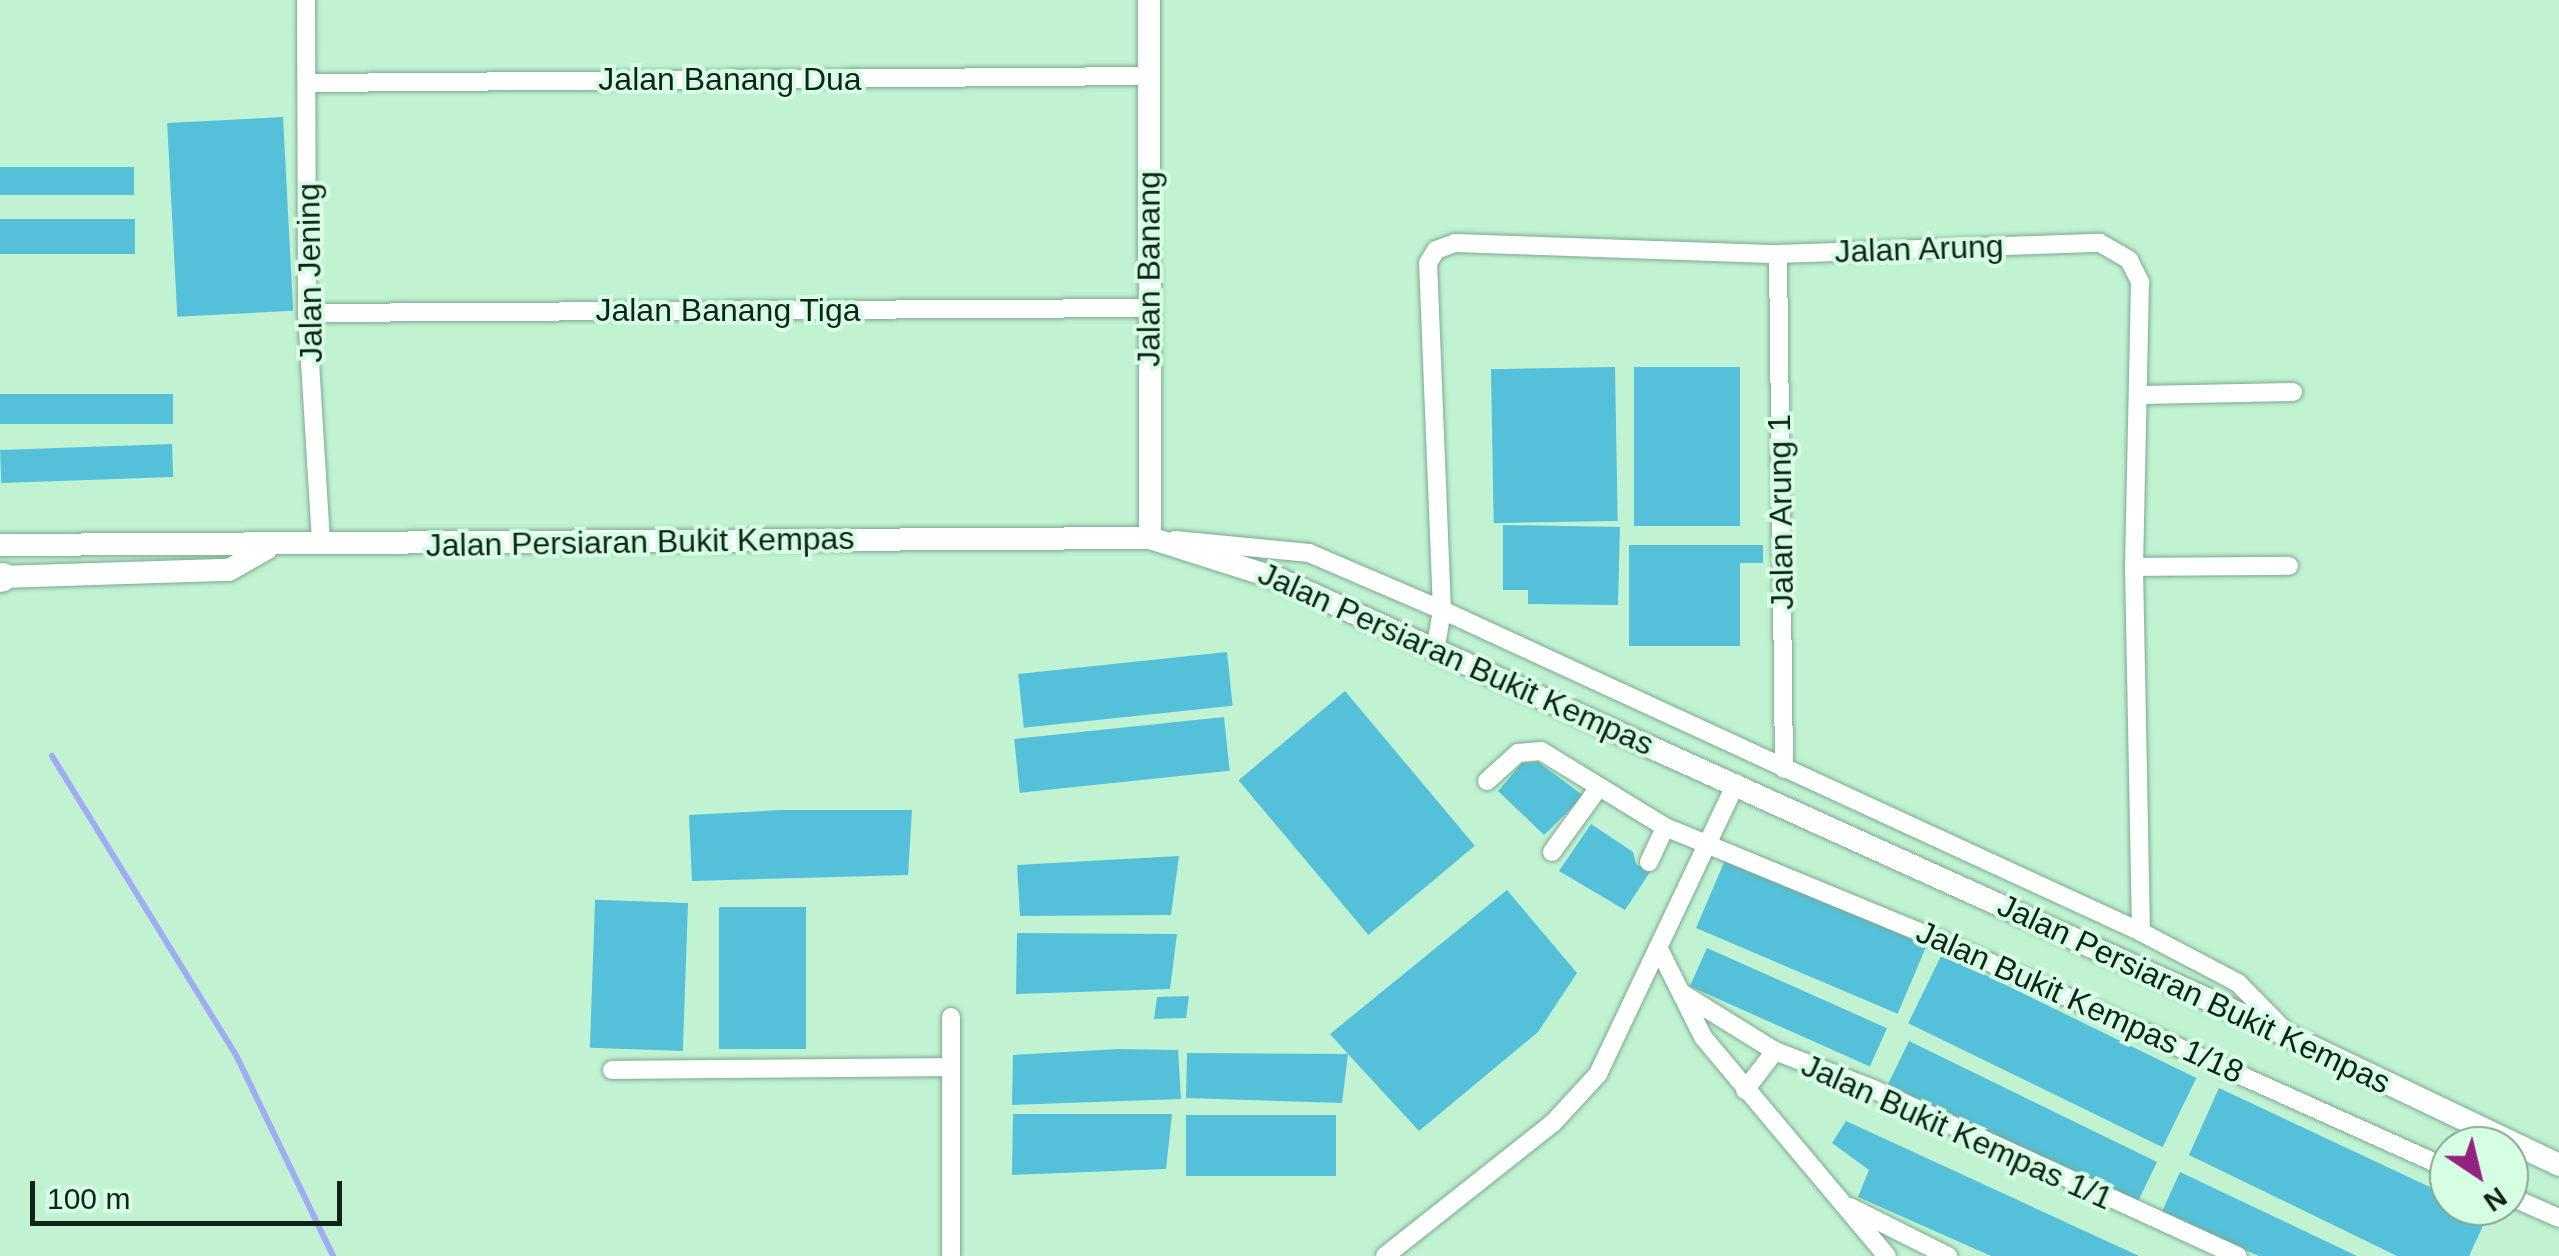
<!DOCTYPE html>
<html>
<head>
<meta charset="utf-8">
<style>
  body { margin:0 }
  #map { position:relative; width:2559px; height:1256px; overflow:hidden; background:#c1f3d3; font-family:Helvetica,sans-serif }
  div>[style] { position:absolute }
  .stream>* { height:6px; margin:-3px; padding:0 3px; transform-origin:3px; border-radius:3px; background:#a0acf4 }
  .building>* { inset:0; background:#55c0da; transform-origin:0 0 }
  .roads { filter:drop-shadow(0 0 2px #7baa8c) drop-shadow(0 0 2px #7baa8c) }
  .minor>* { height:18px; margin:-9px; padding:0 9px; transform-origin:9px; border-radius:9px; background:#fff }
  .tertiary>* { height:22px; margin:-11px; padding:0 11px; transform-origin:11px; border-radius:11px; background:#fff }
  .primary>* { height:28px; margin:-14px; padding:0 14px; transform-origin:14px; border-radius:14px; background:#fff }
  span { translate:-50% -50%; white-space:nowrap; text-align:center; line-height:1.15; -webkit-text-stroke:8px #d6fee4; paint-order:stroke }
  .street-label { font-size:32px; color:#102318 }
  .north { position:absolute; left:2429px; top:1126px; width:100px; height:100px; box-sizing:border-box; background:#d6fee4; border:2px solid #87a692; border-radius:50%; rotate:145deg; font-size:28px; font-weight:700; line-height:40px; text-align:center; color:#102318 }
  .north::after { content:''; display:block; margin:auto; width:35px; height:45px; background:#952281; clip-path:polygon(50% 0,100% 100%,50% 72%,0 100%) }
  .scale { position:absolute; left:30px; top:1181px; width:312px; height:45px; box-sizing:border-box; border:5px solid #102318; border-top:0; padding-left:12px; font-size:30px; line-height:35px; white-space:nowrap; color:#102318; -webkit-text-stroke:8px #d6fee4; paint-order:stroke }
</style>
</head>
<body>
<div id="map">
  <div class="stream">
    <div style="left:52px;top:756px;width:349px;rotate:58.4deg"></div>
    <div style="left:235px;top:1053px;width:225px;rotate:64.2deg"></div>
  </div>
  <div class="building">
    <div style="left:283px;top:117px;width:194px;height:116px;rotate:87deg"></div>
    <div style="left:134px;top:167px;width:28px;height:134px;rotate:90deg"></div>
    <div style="left:135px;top:219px;width:35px;height:135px;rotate:90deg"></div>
    <div style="left:1615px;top:367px;width:154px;height:124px;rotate:89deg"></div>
    <div style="left:1740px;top:367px;width:159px;height:106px;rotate:90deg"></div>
    <div style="left:173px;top:394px;width:30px;height:173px;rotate:90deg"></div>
    <div style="left:172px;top:444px;width:33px;height:172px;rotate:88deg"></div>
    <div style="clip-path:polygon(1503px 525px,1620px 527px,1618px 605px,1528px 604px,1528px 590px,1503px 590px)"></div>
    <div style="clip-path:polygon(1629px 545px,1763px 545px,1763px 563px,1740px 563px,1740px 646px,1629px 646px)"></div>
    <div style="left:1227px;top:652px;width:54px;height:210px;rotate:84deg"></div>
    <div style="left:1345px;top:691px;width:202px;height:139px;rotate:50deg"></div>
    <div style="left:1224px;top:717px;width:54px;height:211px;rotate:84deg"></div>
    <div style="clip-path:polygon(1538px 762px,1584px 796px,1544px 835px,1498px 791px,1522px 763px)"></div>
    <div style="clip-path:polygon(780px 810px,912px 810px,908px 875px,692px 881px,689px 815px)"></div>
    <div style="clip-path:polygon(1591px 824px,1633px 852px,1636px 864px,1650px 872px,1625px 910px,1559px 871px)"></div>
    <div style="clip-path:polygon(1179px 856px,1171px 915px,1020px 916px,1017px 865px)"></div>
    <div style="left:1725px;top:860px;width:219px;height:74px;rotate:23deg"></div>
    <div style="clip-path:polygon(1507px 890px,1577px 973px,1538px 1032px,1419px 1131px,1348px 1054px,1342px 1103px,1186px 1098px,1187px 1053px,1348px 1054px,1330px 1034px)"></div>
    <div style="left:688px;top:903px;width:148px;height:93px;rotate:92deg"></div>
    <div style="left:806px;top:907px;width:142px;height:87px;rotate:90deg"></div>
    <div style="clip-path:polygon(1017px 933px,1177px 934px,1170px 989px,1016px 994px)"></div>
    <div style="left:1707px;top:948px;width:197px;height:42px;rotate:24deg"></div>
    <div style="left:1942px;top:954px;width:283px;height:77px;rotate:26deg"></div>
    <div style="clip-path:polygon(1189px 996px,1186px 1018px,1154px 1019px,1157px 997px)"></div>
    <div style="left:1909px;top:1041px;width:276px;height:48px;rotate:26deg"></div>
    <div style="clip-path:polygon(1118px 1049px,1178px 1050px,1181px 1099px,1012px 1105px,1013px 1055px)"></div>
    <div style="clip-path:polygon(2219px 1088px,2449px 1196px,2449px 1206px,2488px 1215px,2469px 1256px,2397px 1256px,2189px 1155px)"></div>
    <div style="clip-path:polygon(1013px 1114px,1172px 1114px,1166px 1169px,1012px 1175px)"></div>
    <div style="left:1186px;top:1115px;width:150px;height:61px"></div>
    <div style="clip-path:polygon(1846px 1121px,2139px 1256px,1991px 1256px,1858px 1197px,1869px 1170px,1832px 1143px)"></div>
    <div style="clip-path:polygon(2180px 1172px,2357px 1256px,2259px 1256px,2161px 1214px)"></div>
  </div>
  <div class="roads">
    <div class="minor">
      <div style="left:306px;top:0;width:313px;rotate:89.8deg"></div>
      <div style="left:307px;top:313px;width:232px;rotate:86.5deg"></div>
      <div style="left:310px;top:83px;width:839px;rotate:-0.48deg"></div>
      <div style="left:1778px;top:254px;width:515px;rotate:89.33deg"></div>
      <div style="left:307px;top:313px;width:842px;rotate:-0.34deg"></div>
      <div style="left:2139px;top:395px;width:154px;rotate:-1.1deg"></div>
      <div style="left:1175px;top:540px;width:135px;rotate:5.5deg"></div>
      <div style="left:1309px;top:553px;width:145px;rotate:23.2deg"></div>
      <div style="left:1442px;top:610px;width:770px;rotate:24.73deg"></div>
      <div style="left:2141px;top:932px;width:110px;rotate:27.7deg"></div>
      <div style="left:2238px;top:983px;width:66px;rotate:45.6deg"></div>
      <div style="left:2134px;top:567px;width:155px;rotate:-0.4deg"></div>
      <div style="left:1435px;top:652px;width:43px;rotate:-80.5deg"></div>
      <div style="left:1442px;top:610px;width:347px;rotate:-92.3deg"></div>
      <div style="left:1428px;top:263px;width:15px;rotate:-58deg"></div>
      <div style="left:1436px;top:250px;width:20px;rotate:-20deg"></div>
      <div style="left:1455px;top:243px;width:323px;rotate:2deg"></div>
      <div style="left:1778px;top:254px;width:322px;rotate:-2deg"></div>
      <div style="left:2100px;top:243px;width:34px;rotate:30deg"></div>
      <div style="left:2129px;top:260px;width:25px;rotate:63deg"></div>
      <div style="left:2140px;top:282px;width:285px;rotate:91.2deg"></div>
      <div style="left:2134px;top:567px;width:365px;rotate:88.9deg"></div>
      <div style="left:1487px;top:781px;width:42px;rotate:-42.1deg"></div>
      <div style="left:1518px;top:753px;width:23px;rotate:-5deg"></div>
      <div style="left:1541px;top:751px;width:145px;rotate:31.5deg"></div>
      <div style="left:1552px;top:852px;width:80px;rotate:-54.1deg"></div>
      <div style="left:1649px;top:862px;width:38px;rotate:-65deg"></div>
      <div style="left:1665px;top:827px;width:300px;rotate:22.4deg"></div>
      <div style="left:1942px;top:941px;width:556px;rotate:24.21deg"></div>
      <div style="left:1660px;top:951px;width:96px;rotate:63.4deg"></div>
      <div style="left:1703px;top:1037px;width:286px;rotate:50deg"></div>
      <div style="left:1683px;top:994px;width:108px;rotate:31.8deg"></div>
      <div style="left:1775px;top:1051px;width:105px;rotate:21.2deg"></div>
      <div style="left:1873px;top:1089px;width:401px;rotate:24.6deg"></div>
      <div style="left:612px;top:1070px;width:339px;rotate:-0.5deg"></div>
      <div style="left:1745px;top:1090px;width:49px;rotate:-52.4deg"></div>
      <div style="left:2509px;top:1196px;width:55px;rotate:23.7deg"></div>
      <div style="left:1850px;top:1207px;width:110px;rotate:26.6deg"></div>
      <div style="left:951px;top:1256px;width:239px;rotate:-90deg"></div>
      <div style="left:1385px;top:1256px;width:214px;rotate:-38.4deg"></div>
      <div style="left:1553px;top:1123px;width:67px;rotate:-47.4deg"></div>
      <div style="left:1598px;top:1074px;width:322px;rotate:-64.6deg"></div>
    </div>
    <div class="tertiary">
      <div style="left:1149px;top:0;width:538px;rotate:89.89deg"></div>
      <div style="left:0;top:545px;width:1150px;rotate:-0.35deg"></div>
      <div style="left:1150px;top:538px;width:135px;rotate:17.6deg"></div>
      <div style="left:1279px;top:579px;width:1111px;rotate:24.35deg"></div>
      <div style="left:2291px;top:1037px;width:297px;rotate:25.5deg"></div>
      <div style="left:0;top:577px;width:229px;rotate:-1.8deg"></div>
      <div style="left:229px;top:570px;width:43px;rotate:-29.6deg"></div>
    </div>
    <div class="primary">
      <div style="left:0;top:578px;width:3px;rotate:-18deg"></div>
    </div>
  </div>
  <div class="street-label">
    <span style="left:730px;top:79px">Jalan Banang Dua</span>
    <span style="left:1919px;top:249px;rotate:-2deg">Jalan Arung</span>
    <span style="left:1149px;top:269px;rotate:-90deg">Jalan Banang</span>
    <span style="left:310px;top:273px;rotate:-91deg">Jalan Jening</span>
    <span style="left:728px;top:310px">Jalan Banang Tiga</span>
    <span style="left:1781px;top:512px;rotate:-91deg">Jalan Arung 1</span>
    <span style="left:640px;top:542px;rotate:-1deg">Jalan Persiaran Bukit Kempas</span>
    <span style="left:1456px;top:659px;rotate:24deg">Jalan Persiaran Bukit Kempas</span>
    <span style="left:2194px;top:994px;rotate:25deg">Jalan Persiaran Bukit Kempas</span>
    <span style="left:2080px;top:1002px;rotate:24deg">Jalan Bukit Kempas 1/18</span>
    <span style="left:1957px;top:1132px;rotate:24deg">Jalan Bukit Kempas 1/1</span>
  </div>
  <div class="north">N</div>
  <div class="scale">100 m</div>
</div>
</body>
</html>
